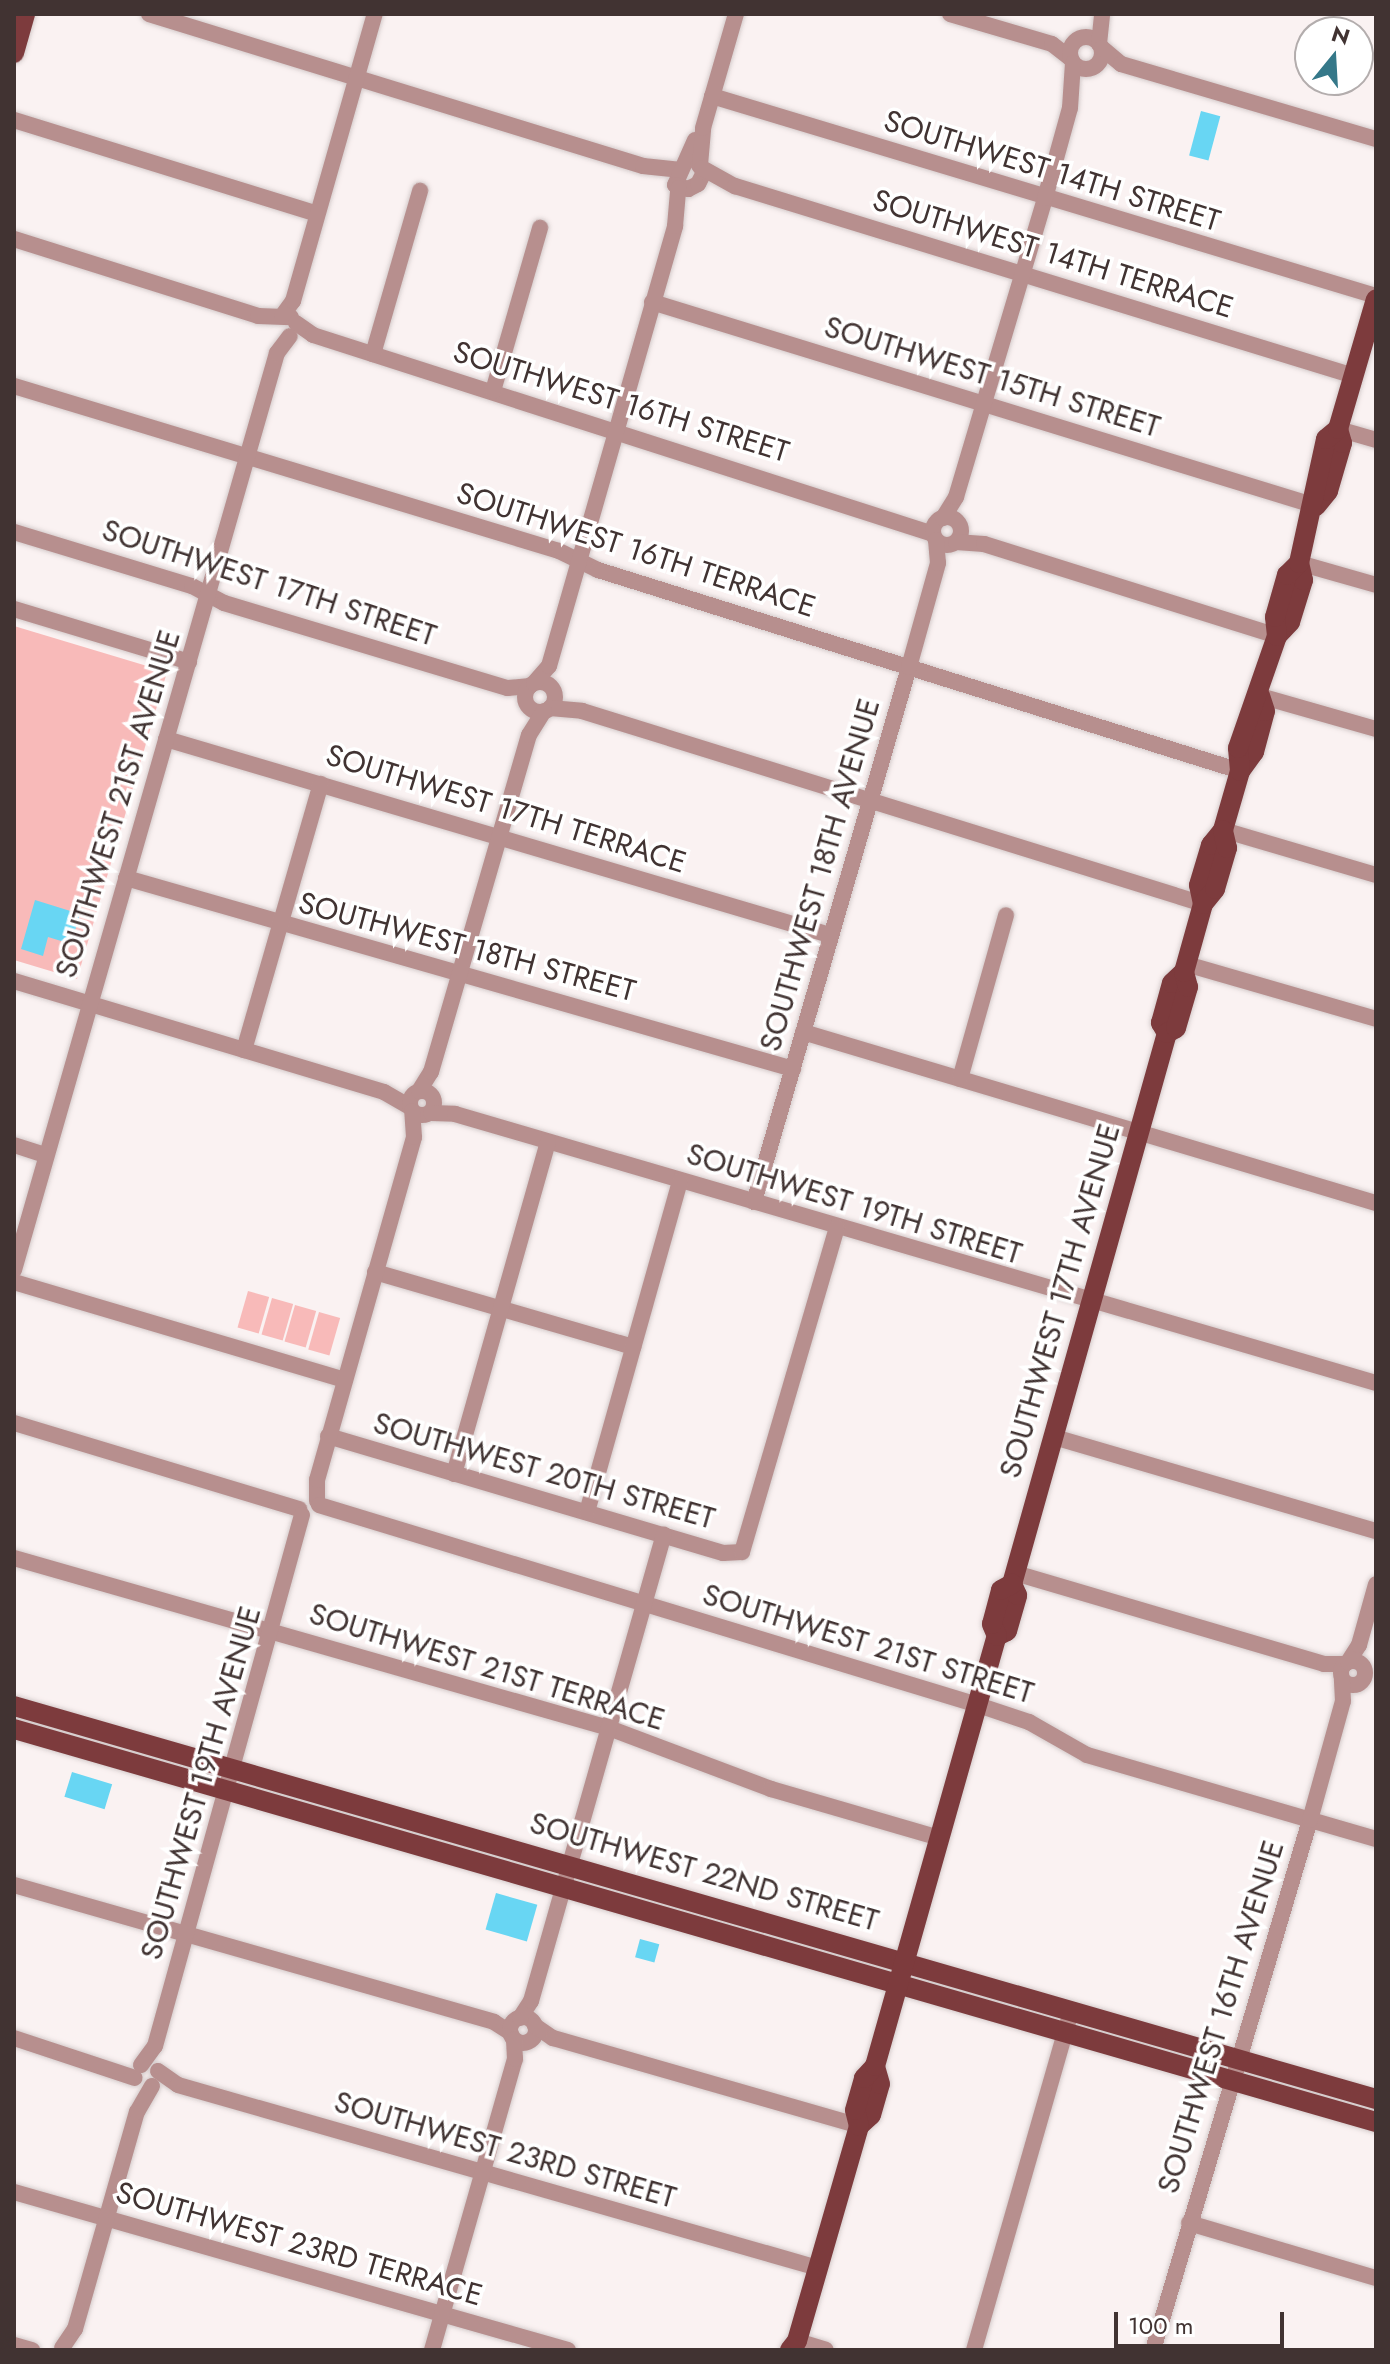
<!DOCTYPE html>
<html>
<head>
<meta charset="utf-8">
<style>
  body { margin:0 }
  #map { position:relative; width:1390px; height:2364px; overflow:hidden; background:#faf2f2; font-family:Jost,sans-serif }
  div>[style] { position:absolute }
  .green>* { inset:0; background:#f8bab9; transform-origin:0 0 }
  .building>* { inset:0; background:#68d6f3; transform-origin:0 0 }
  .roads { filter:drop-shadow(0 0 2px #d5cccc) drop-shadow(0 0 2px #d5cccc) }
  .minor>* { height:16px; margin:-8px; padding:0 8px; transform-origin:8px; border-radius:8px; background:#b78f8e }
  .minor>.ring { margin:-8px; padding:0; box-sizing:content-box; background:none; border:16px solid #b78f8e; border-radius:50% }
  .major>* { height:20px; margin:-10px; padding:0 10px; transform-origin:10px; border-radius:10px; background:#7d3b3d }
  span { translate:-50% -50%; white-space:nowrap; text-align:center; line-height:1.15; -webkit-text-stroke:7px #fff; paint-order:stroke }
  .street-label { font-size:30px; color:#413332 }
  .frame { position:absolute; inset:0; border:16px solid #413332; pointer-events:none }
  .north { position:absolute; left:1294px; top:16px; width:80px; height:80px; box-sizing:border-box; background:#fff; border:2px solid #b3adad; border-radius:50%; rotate:18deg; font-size:22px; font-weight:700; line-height:32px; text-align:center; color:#413332 }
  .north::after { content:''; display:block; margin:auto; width:28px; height:36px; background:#357889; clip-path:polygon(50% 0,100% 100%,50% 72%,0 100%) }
  .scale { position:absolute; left:1114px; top:2312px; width:170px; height:36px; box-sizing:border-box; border:4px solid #413332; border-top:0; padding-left:10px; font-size:24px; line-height:28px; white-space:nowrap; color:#413332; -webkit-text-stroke:6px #fff; paint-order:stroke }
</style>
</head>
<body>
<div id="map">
  <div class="green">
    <div style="clip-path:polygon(14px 626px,167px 672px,77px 979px,14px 960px)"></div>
    <div style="left:248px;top:1291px;width:22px;height:38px;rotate:16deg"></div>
    <div style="left:272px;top:1298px;width:22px;height:38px;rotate:16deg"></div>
    <div style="left:295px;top:1305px;width:22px;height:38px;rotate:16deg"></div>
    <div style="left:319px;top:1312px;width:22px;height:39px;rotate:16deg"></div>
  </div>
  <div class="building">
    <div style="left:1201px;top:111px;width:20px;height:46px;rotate:15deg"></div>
    <div style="clip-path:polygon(35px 900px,80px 914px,71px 944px,48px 937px,43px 956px,21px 949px)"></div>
    <div style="left:72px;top:1772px;width:42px;height:26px;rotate:17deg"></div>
    <div style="left:496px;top:1893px;width:43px;height:38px;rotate:16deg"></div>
    <div style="left:640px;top:1939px;width:20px;height:19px;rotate:15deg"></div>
  </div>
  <div class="roads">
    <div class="minor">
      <div style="left:149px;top:14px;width:517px;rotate:17.1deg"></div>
      <div style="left:643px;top:166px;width:36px;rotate:6deg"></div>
      <div style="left:950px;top:14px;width:106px;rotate:16.4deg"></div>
      <div style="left:1052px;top:44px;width:24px;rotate:38deg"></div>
      <div class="ring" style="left:1070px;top:37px;width:16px;height:16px"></div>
      <div style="left:1099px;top:44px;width:30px;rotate:-84deg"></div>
      <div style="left:1102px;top:48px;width:25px;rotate:40deg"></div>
      <div style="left:1121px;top:64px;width:266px;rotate:16.4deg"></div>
      <div style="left:712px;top:96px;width:693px;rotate:16.76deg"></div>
      <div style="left:14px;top:120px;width:317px;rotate:17.2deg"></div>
      <div style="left:695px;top:140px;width:49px;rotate:114deg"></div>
      <div style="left:675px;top:185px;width:14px;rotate:17deg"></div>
      <div style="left:688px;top:189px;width:11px;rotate:-27deg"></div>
      <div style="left:698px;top:184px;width:13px;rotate:-63deg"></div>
      <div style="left:704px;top:172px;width:9px;rotate:-126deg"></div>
      <div style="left:700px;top:165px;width:37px;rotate:-85deg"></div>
      <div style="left:703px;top:128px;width:119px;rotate:-73.9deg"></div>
      <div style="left:702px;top:168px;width:38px;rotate:29deg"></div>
      <div style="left:735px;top:186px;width:648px;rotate:17.06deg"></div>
      <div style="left:14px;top:239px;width:256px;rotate:17.5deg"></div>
      <div style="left:258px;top:316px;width:33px;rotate:2deg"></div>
      <div style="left:652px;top:302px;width:695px;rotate:17.08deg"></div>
      <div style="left:282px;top:316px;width:19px;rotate:-54deg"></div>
      <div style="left:293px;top:301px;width:298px;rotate:-74.1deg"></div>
      <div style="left:296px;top:323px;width:21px;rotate:35deg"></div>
      <div style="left:313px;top:335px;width:651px;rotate:17.79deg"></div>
      <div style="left:373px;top:354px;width:170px;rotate:-73.9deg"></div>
      <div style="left:14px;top:386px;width:569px;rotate:16.84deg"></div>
      <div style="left:559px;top:551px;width:43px;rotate:26deg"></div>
      <div style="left:598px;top:570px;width:673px;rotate:17.38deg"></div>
      <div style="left:493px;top:391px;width:170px;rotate:-73.9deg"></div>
      <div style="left:1338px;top:429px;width:40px;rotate:16deg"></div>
      <div class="ring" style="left:933px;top:517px;width:12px;height:12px"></div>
      <div style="left:943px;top:518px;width:25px;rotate:-58deg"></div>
      <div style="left:956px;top:497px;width:312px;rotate:-73.4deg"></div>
      <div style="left:1045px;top:198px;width:93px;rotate:-74.5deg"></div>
      <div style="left:1070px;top:108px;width:45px;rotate:-86.2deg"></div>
      <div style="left:14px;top:532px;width:186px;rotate:16.9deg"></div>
      <div style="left:192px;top:586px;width:36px;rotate:28deg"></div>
      <div style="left:224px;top:603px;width:296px;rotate:16.7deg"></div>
      <div style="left:508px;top:688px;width:22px;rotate:-5deg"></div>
      <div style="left:956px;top:542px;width:28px;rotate:4deg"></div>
      <div style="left:984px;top:544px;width:307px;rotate:17.4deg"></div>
      <div style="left:1299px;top:563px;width:80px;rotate:15.9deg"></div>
      <div style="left:14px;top:609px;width:183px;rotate:16.8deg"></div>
      <div class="ring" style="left:525px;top:682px;width:14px;height:14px"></div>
      <div style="left:534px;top:683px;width:23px;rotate:-49deg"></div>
      <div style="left:549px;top:666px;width:458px;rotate:-74deg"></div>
      <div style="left:675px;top:226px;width:38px;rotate:-85deg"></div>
      <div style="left:1260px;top:696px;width:121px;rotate:15.9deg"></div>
      <div style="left:550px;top:708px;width:32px;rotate:5deg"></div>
      <div style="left:582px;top:711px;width:650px;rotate:17.26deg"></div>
      <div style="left:166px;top:739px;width:692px;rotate:16.45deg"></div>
      <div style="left:1223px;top:830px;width:159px;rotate:16.4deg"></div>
      <div style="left:126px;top:878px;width:694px;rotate:15.98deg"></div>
      <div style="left:1186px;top:964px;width:198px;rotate:16.1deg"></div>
      <div style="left:14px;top:981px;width:386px;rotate:16.7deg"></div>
      <div style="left:384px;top:1092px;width:30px;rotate:30deg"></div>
      <div style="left:803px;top:1032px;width:598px;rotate:16.62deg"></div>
      <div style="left:244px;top:1050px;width:277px;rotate:-73.9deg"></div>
      <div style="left:960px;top:1079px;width:170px;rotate:-74.3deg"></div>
      <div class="ring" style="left:410px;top:1091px;width:8px;height:8px"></div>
      <div style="left:419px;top:1091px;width:22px;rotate:-58deg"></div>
      <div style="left:431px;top:1072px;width:351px;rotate:-73.8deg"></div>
      <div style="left:529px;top:735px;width:28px;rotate:-58deg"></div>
      <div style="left:431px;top:1113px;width:24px;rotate:2deg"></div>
      <div style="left:455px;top:1114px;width:959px;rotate:16.28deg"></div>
      <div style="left:14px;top:1145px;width:33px;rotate:18deg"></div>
      <div style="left:754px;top:1202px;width:557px;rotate:-73.84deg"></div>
      <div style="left:909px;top:667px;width:108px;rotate:-74.4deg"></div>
      <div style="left:938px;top:563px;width:23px;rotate:-95deg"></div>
      <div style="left:14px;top:1270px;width:954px;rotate:-74deg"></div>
      <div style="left:277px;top:353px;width:21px;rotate:-53deg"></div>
      <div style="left:375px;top:1272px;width:269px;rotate:16.2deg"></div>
      <div style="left:14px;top:1282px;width:345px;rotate:16.5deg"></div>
      <div style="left:14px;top:1423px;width:298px;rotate:16.8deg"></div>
      <div style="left:328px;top:1436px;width:412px;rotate:16.5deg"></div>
      <div style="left:723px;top:1553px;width:19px;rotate:-3deg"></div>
      <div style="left:742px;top:1552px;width:338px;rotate:-73.7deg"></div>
      <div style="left:1054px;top:1437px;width:335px;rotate:16.3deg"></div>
      <div style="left:454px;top:1474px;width:345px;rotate:-74.2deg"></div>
      <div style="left:317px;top:1501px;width:21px;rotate:-90deg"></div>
      <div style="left:317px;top:1480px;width:356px;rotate:-74.2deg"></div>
      <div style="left:414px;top:1137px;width:26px;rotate:-94deg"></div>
      <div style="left:319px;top:1505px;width:689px;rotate:16.88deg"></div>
      <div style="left:978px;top:1705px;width:54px;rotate:18.4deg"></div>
      <div style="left:1029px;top:1722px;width:67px;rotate:29.6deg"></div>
      <div style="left:1087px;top:1755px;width:301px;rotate:16.2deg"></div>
      <div style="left:587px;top:1512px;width:344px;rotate:-74.3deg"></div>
      <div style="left:14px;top:1558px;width:619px;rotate:15.95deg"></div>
      <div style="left:609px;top:1728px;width:173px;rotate:20.6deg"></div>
      <div style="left:771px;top:1789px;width:176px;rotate:16.2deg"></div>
      <div style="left:1015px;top:1573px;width:322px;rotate:16.4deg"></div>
      <div style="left:1324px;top:1664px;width:21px"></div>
      <div class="ring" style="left:1341px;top:1661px;width:8px;height:8px"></div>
      <div style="left:1348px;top:1662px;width:20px;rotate:-57deg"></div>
      <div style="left:1359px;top:1645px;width:63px;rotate:-74.4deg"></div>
      <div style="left:14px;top:1885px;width:499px;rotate:15.9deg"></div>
      <div style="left:494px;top:2022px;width:20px;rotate:33deg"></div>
      <div class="ring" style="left:510px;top:2017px;width:10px;height:10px"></div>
      <div style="left:520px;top:2018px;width:20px;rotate:-57deg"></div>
      <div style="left:531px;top:2001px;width:485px;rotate:-74.1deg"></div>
      <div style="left:535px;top:2026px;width:22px;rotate:34deg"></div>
      <div style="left:553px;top:2038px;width:318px;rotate:16deg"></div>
      <div style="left:14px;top:2038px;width:127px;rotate:18.3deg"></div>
      <div style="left:141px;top:2065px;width:24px;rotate:-54deg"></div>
      <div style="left:155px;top:2046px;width:551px;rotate:-74.53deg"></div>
      <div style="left:158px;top:2071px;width:24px;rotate:35deg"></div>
      <div style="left:178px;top:2085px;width:666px;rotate:15.96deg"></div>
      <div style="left:14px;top:2192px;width:576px;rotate:15.92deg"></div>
      <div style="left:1189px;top:2223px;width:195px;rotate:16.4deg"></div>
      <div style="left:797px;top:2341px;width:30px;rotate:17deg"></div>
      <div style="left:14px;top:2345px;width:19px;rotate:16deg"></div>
      <div style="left:62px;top:2348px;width:23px;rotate:-56deg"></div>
      <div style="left:75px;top:2329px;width:226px;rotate:-74.1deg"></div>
      <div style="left:137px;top:2112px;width:30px;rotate:-60deg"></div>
      <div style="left:432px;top:2350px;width:303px;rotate:-74.1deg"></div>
      <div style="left:515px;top:2059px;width:20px;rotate:-93deg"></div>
      <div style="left:974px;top:2350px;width:353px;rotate:-74deg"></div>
      <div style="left:1153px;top:2350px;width:553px;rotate:-73.5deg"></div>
      <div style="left:1310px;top:1820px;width:123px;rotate:-74.5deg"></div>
      <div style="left:1343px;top:1701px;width:22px;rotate:-93deg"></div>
    </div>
    <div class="major">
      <div style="left:14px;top:53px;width:41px;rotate:-74.2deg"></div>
      <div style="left:1316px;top:506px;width:19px;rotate:-51deg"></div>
      <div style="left:1328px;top:491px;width:50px;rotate:-73.7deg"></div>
      <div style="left:1342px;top:443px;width:15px;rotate:-106deg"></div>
      <div style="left:1277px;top:636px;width:19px;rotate:-47deg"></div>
      <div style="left:1290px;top:622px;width:44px;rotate:-72.8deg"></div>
      <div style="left:1303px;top:580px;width:17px;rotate:-103deg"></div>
      <div style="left:1240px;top:771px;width:24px;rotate:-54deg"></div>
      <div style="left:1254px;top:752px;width:42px;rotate:-75deg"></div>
      <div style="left:1265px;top:711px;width:16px;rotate:-108deg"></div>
      <div style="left:1203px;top:904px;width:19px;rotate:-102deg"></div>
      <div style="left:1199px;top:885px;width:42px;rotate:-73.3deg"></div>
      <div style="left:1211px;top:845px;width:19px;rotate:-51deg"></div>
      <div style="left:1223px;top:830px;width:61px;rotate:-73.9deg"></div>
      <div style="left:1240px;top:771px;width:23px;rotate:-95deg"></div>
      <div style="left:1238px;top:748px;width:119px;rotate:-70.8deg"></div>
      <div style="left:1277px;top:636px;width:19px;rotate:-96deg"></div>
      <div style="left:1275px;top:617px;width:44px;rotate:-74.1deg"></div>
      <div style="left:1287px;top:575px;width:17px;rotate:-45deg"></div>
      <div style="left:1299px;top:563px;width:127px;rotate:-77.7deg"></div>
      <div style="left:1326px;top:439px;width:16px;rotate:-40deg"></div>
      <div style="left:1338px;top:429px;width:135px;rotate:-73.7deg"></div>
      <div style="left:1167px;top:1033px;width:12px;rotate:-121deg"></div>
      <div style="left:1161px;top:1023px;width:41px;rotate:-74.6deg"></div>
      <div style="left:1172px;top:983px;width:16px;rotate:-43deg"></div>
      <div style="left:997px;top:1636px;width:11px;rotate:-27deg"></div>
      <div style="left:1007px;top:1631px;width:37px;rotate:-74deg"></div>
      <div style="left:1017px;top:1595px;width:12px;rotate:-114deg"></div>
      <div style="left:1012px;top:1584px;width:572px;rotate:-74.29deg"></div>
      <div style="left:1167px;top:1033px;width:10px;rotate:-29deg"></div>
      <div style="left:1176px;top:1028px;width:43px;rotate:-73.7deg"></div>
      <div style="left:1188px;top:987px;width:16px;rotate:-105deg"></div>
      <div style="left:1184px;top:972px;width:71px;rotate:-74.4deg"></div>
      <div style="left:1203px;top:904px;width:19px;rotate:-51deg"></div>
      <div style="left:1215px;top:889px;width:43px;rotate:-73.7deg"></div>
      <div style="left:1227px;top:848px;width:18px;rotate:-103deg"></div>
      <div style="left:14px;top:1706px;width:1418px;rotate:16.1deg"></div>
      <div style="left:14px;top:1729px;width:1418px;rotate:16.1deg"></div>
      <div style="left:859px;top:2126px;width:16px;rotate:-43deg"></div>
      <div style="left:871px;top:2115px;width:32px;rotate:-74deg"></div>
      <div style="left:880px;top:2084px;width:19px;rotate:-106deg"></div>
      <div style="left:790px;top:2350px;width:11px;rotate:-52deg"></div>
      <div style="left:797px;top:2341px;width:224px;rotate:-73.9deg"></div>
      <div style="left:859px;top:2126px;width:16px;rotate:-104deg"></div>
      <div style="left:855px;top:2110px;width:33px;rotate:-74deg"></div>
      <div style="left:864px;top:2078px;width:16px;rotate:-47deg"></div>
      <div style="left:875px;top:2066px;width:447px;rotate:-74.2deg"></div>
      <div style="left:997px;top:1636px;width:13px;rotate:-113deg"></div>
      <div style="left:992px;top:1624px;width:35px;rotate:-75deg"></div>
      <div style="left:1001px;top:1590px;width:13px;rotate:-29deg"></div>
    </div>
  </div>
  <div class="street-label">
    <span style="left:1052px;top:171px;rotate:17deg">SOUTHWEST 14TH STREET</span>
    <span style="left:1053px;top:254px;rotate:17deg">SOUTHWEST 14TH TERRACE</span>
    <span style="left:992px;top:377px;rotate:17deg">SOUTHWEST 15TH STREET</span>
    <span style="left:621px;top:402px;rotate:17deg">SOUTHWEST 16TH STREET</span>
    <span style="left:636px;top:550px;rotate:18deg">SOUTHWEST 16TH TERRACE</span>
    <span style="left:269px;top:583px;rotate:18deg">SOUTHWEST 17TH STREET</span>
    <span style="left:118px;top:804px;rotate:-73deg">SOUTHWEST 21ST AVENUE</span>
    <span style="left:506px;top:809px;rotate:17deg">SOUTHWEST 17TH TERRACE</span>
    <span style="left:820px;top:875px;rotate:-74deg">SOUTHWEST 18TH AVENUE</span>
    <span style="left:467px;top:947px;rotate:15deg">SOUTHWEST 18TH STREET</span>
    <span style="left:854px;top:1204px;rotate:17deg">SOUTHWEST 19TH STREET</span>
    <span style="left:1060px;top:1301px;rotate:-74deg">SOUTHWEST 17TH AVENUE</span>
    <span style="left:544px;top:1471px;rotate:16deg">SOUTHWEST 20TH STREET</span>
    <span style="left:868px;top:1644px;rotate:17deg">SOUTHWEST 21ST STREET</span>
    <span style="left:487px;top:1667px;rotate:17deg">SOUTHWEST 21ST TERRACE</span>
    <span style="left:201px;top:1783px;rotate:-74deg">SOUTHWEST 19TH AVENUE</span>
    <span style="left:704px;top:1872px;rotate:16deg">SOUTHWEST 22ND STREET</span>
    <span style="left:1221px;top:2017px;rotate:-73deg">SOUTHWEST 16TH AVENUE</span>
    <span style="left:505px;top:2150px;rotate:16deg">SOUTHWEST 23RD STREET</span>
    <span style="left:299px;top:2244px;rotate:16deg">SOUTHWEST 23RD TERRACE</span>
  </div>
  <div class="frame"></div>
  <div class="north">N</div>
  <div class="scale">100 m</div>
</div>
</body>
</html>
